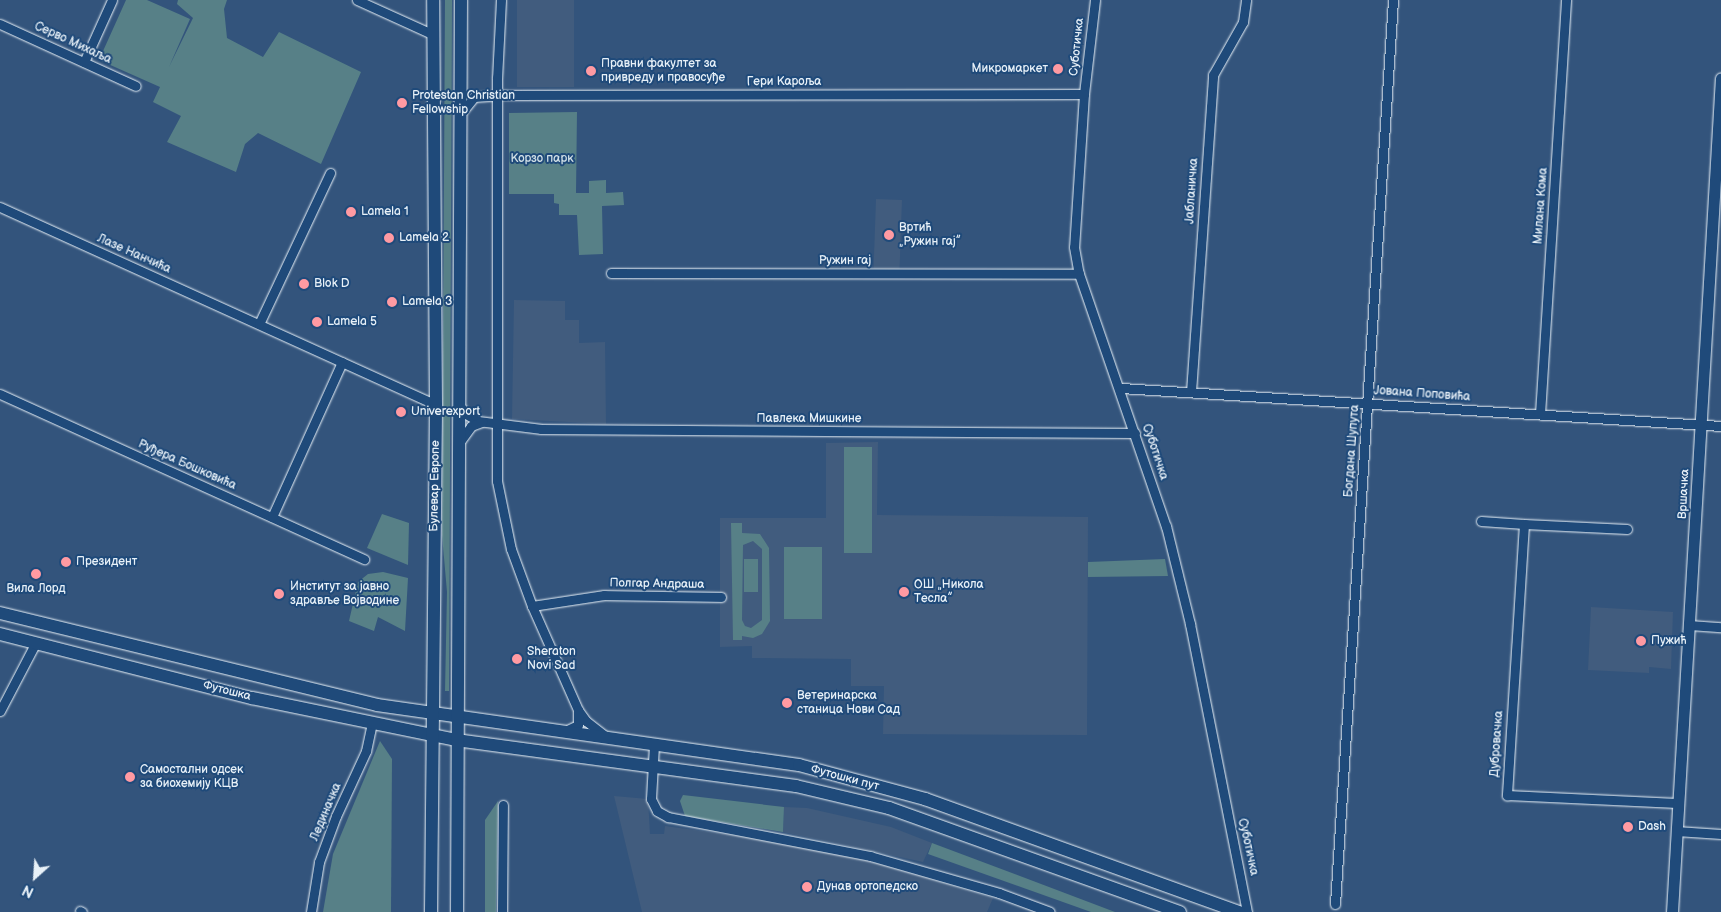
<!DOCTYPE html>
<html>
<head>
<meta charset="utf-8">
<style>
  body { margin:0 }
  #map { position:relative; width:1721px; height:912px; overflow:hidden; background:#33547c; font-family:"Balsamiq Sans",sans-serif }
  div>[style] { position:absolute }
  .built>* { inset:0; background:#415c7e; transform-origin:0 0 }
  .green>* { inset:0; background:#578087; transform-origin:0 0 }
  .roads { filter:drop-shadow(0 0 1px #e8f1f8) drop-shadow(0 0 1px #e8f1f8) }
  .minor>* { height:9px; margin:-4.5px; padding:0 4.5px; transform-origin:4.5px; border-radius:4.5px; background:#1f4a7a }
  .tertiary>* { height:11px; margin:-5.5px; padding:0 5.5px; transform-origin:5.5px; border-radius:5.5px; background:#1f4a7a }
  .secondary>* { height:12px; margin:-6px; padding:0 6px; transform-origin:6px; border-radius:6px; background:#1f4a7a }
  .dots>* { width:14px; height:14px; translate:-50% -50%; box-sizing:border-box; border:2px solid #1f4a7a; border-radius:50% }
  span { translate:-50% -50%; white-space:nowrap; text-align:center; line-height:1.15; -webkit-text-stroke:4px #1f4a7a; paint-order:stroke }
  .street-label { font-size:12px; color:#e8f1f8 }
  .poi-label { font-size:12px; color:#e8f1f8 }
  .left { translate:0 -50%; text-align:left }
  .right { translate:-100% -50%; text-align:right }
  .park-label { font-size:12px; color:#d2e0e7 }
  .north { position:absolute; left:10px; top:852px; width:50px; height:50px; -webkit-text-stroke:4px #1f4a7a; paint-order:stroke; rotate:206deg; font-size:14px; font-weight:700; line-height:20px; text-align:center; color:#e8f1f8 }
  .north::after { content:''; display:block; margin:auto; width:18px; height:22px; background:#e8f1f8; clip-path:polygon(50% 0,100% 100%,50% 72%,0 100%) }
</style>
</head>
<body>
<div id="map">
  <div class="built">
    <div style="left:517px;top:0;width:57px;height:87px"></div>
    <div style="left:876px;top:199px;width:26px;height:72px;rotate:2deg"></div>
    <div style="clip-path:polygon(514px 300px,565px 301px,565px 320px,579px 320px,579px 343px,605px 342px,606px 424px,512px 419px)"></div>
    <div style="clip-path:polygon(878px 442px,877px 515px,1088px 517px,1087px 735px,883px 734px,884px 686px,851px 686px,851px 659px,752px 658px,752px 646px,720px 647px,720px 518px,826px 518px,826px 443px)"></div>
    <div style="clip-path:polygon(1591px 607px,1673px 612px,1671px 669px,1649px 667px,1649px 673px,1588px 670px)"></div>
    <div style="clip-path:polygon(614px 796px,648px 799px,650px 834px,664px 834px,665px 826px,769px 840px,877px 863px,993px 898px,987px 912px,642px 912px)"></div>
    <div style="clip-path:polygon(784px 807px,807px 808px,891px 827px,932px 843px,923px 862px,783px 832px)"></div>
  </div>
  <div class="green">
    <div style="clip-path:polygon(126px 0,147px 0,190px 19px,169px 67px,193px 18px,177px 4px,178px 0,227px 0,224px 9px,227px 38px,263px 57px,279px 32px,361px 72px,321px 164px,258px 133px,245px 144px,236px 172px,167px 142px,181px 116px,153px 102px,160px 87px,99px 60px)"></div>
    <div style="clip-path:polygon(445px 0,452px 0,449px 691px,445px 691px,447px 592px,442px 535px)"></div>
    <div style="clip-path:polygon(577px 112px,576px 193px,589px 193px,589px 181px,606px 180px,606px 193px,623px 192px,624px 205px,602px 206px,603px 254px,579px 255px,577px 215px,559px 215px,559px 204px,554px 203px,554px 194px,509px 194px,509px 113px)"></div>
    <div style="left:844px;top:447px;width:28px;height:106px"></div>
    <div style="clip-path:polygon(382px 514px,409px 523px,408px 565px,367px 548px)"></div>
    <div style="clip-path:polygon(evenodd,731px 523px,742px 523px,742px 533px,760px 534px,769px 548px,770px 621px,762px 634px,753px 638px,742px 636px,742px 640px,733px 640px,731px 523px,753px 541px,762px 549px,762px 620px,751px 628px,745px 626px,742px 620px,743px 545px,753px 541px)"></div>
    <div style="left:784px;top:547px;width:38px;height:72px"></div>
    <div style="left:744px;top:559px;width:14px;height:33px"></div>
    <div style="clip-path:polygon(1165px 559px,1168px 576px,1088px 577px,1088px 562px)"></div>
    <div style="clip-path:polygon(383px 572px,408px 578px,405px 631px,378px 617px,374px 631px,349px 621px,358px 582px,368px 574px)"></div>
    <div style="clip-path:polygon(380px 741px,392px 759px,391px 912px,323px 912px,333px 854px)"></div>
    <div style="clip-path:polygon(683px 795px,784px 807px,783px 832px,685px 816px,680px 801px)"></div>
    <div style="clip-path:polygon(498px 801px,496px 912px,485px 912px,485px 820px)"></div>
    <div style="clip-path:polygon(932px 843px,1012px 873px,1115px 912px,1091px 912px,928px 854px)"></div>
  </div>
  <div class="roads">
    <div class="minor">
      <div style="left:357px;top:0;width:82px;rotate:24.4deg"></div>
      <div style="left:501px;top:0;width:78px;rotate:92.9deg"></div>
      <div style="left:497px;top:78px;width:403px;rotate:90deg"></div>
      <div style="left:497px;top:481px;width:69px;rotate:78.4deg"></div>
      <div style="left:511px;top:549px;width:61px;rotate:69.8deg"></div>
      <div style="left:532px;top:606px;width:114px;rotate:66.1deg"></div>
      <div style="left:578px;top:710px;width:14px;rotate:54deg"></div>
      <div style="left:586px;top:721px;width:24px;rotate:38deg"></div>
      <div style="left:1095px;top:0;width:95px;rotate:96.7deg"></div>
      <div style="left:1084px;top:94px;width:153px;rotate:93.7deg"></div>
      <div style="left:1074px;top:247px;width:27px;rotate:80deg"></div>
      <div style="left:1079px;top:274px;width:267px;rotate:71deg"></div>
      <div style="left:1166px;top:526px;width:101px;rotate:76.2deg"></div>
      <div style="left:1190px;top:624px;width:294px;rotate:78.8deg"></div>
      <div style="left:0;top:24px;width:149px;rotate:24.5deg"></div>
      <div style="left:84px;top:62px;width:68px;rotate:-65.7deg"></div>
      <div style="left:462px;top:112px;width:19px;rotate:-51deg"></div>
      <div style="left:474px;top:97px;width:32px;rotate:-4deg"></div>
      <div style="left:506px;top:95px;width:578px;rotate:-0.1deg"></div>
      <div style="left:0;top:207px;width:479px;rotate:24.4deg"></div>
      <div style="left:611px;top:273px;width:468px;rotate:0.1deg"></div>
      <div style="left:259px;top:324px;width:167px;rotate:-64.8deg"></div>
      <div style="left:1121px;top:388px;width:601px;rotate:3.62deg"></div>
      <div style="left:1191px;top:392px;width:318px;rotate:-86deg"></div>
      <div style="left:1213px;top:75px;width:61px;rotate:-60.5deg"></div>
      <div style="left:1243px;top:22px;width:22px;rotate:-82deg"></div>
      <div style="left:0;top:394px;width:400px;rotate:24.4deg"></div>
      <div style="left:460px;top:406px;width:10px;rotate:53deg"></div>
      <div style="left:466px;top:414px;width:14px;rotate:30deg"></div>
      <div style="left:478px;top:421px;width:64px;rotate:7.2deg"></div>
      <div style="left:541px;top:429px;width:594px;rotate:0.39deg"></div>
      <div style="left:1540px;top:414px;width:415px;rotate:-86.4deg"></div>
      <div style="left:461px;top:440px;width:17px;rotate:-54deg"></div>
      <div style="left:471px;top:426px;width:12px;rotate:-20deg"></div>
      <div style="left:272px;top:517px;width:170px;rotate:-65.7deg"></div>
      <div style="left:1481px;top:521px;width:43px;rotate:4deg"></div>
      <div style="left:1627px;top:529px;width:103px;rotate:-177.2deg"></div>
      <div style="left:1524px;top:524px;width:272px;rotate:93.6deg"></div>
      <div style="left:1507px;top:795px;width:170px;rotate:2.7deg"></div>
      <div style="left:532px;top:606px;width:73px;rotate:-8.7deg"></div>
      <div style="left:604px;top:595px;width:117px;rotate:1deg"></div>
      <div style="left:1689px;top:625px;width:32px;rotate:4deg"></div>
      <div style="left:0;top:711px;width:76px;rotate:-62.4deg"></div>
      <div style="left:565px;top:731px;width:14px;rotate:-25deg"></div>
      <div style="left:578px;top:725px;width:15px;rotate:-90deg"></div>
      <div style="left:654px;top:745px;width:54px;rotate:93.2deg"></div>
      <div style="left:651px;top:799px;width:13px;rotate:63deg"></div>
      <div style="left:657px;top:811px;width:13px;rotate:29deg"></div>
      <div style="left:668px;top:817px;width:206px;rotate:10.9deg"></div>
      <div style="left:870px;top:856px;width:134px;rotate:16deg"></div>
      <div style="left:999px;top:893px;width:54px;rotate:20.4deg"></div>
      <div style="left:1676px;top:831px;width:45px;rotate:3.8deg"></div>
      <div style="left:1335px;top:904px;width:906px;rotate:-86.33deg"></div>
      <div style="left:80px;top:911px;width:2px;rotate:27deg"></div>
      <div style="left:311px;top:912px;width:51px;rotate:-80.9deg"></div>
      <div style="left:319px;top:862px;width:49px;rotate:-69.7deg"></div>
      <div style="left:336px;top:816px;width:72px;rotate:-65.2deg"></div>
      <div style="left:366px;top:751px;width:29px;rotate:-78deg"></div>
      <div style="left:502px;top:912px;width:107px;rotate:-89.5deg"></div>
    </div>
    <div class="tertiary">
      <div style="left:1672px;top:912px;width:835px;rotate:-86.64deg"></div>
    </div>
    <div class="secondary">
      <div style="left:0;top:613px;width:388px;rotate:13.7deg"></div>
      <div style="left:377px;top:705px;width:426px;rotate:8.1deg"></div>
      <div style="left:799px;top:765px;width:131px;rotate:15.1deg"></div>
      <div style="left:925px;top:799px;width:334px;rotate:19.8deg"></div>
      <div style="left:0;top:634px;width:260px;rotate:14.3deg"></div>
      <div style="left:252px;top:698px;width:208px;rotate:11.6deg"></div>
      <div style="left:456px;top:740px;width:343px;rotate:7.7deg"></div>
      <div style="left:796px;top:786px;width:96px;rotate:13.3deg"></div>
      <div style="left:889px;top:808px;width:309px;rotate:19.7deg"></div>
      <div style="left:431px;top:912px;width:507px;rotate:-89.43deg"></div>
      <div style="left:436px;top:405px;width:405px;rotate:-90.4deg"></div>
      <div style="left:457px;top:912px;width:912px;rotate:-89.75deg"></div>
    </div>
  </div>
  <div class="dots">
    <div style="left:1058px;top:69px;background:#ff9aa2"></div>
    <div style="left:591px;top:71px;background:#ff9aa2"></div>
    <div style="left:402px;top:103px;background:#ff9aa2"></div>
    <div style="left:351px;top:212px;background:#ff9aa2"></div>
    <div style="left:889px;top:235px;background:#ff9aa2"></div>
    <div style="left:389px;top:238px;background:#ff9aa2"></div>
    <div style="left:304px;top:284px;background:#ff9aa2"></div>
    <div style="left:392px;top:302px;background:#ff9aa2"></div>
    <div style="left:317px;top:322px;background:#ff9aa2"></div>
    <div style="left:401px;top:412px;background:#ff9aa2"></div>
    <div style="left:66px;top:562px;background:#ff9aa2"></div>
    <div style="left:36px;top:574px;background:#ff9aa2"></div>
    <div style="left:904px;top:592px;background:#ff9aa2"></div>
    <div style="left:279px;top:594px;background:#ff9aa2"></div>
    <div style="left:1641px;top:641px;background:#ff9aa2"></div>
    <div style="left:517px;top:659px;background:#ff9aa2"></div>
    <div style="left:787px;top:703px;background:#ff9aa2"></div>
    <div style="left:130px;top:777px;background:#ff9aa2"></div>
    <div style="left:1628px;top:827px;background:#ff9aa2"></div>
    <div style="left:807px;top:887px;background:#ff9aa2"></div>
  </div>
  <div class="street-label">
    <span style="left:73px;top:43px;rotate:25deg">Серво Михаља</span>
    <span style="left:1077px;top:47px;rotate:-84deg">Суботичка</span>
    <span style="left:784px;top:82px">Гери Кароља</span>
    <span style="left:1192px;top:191px;rotate:-86deg">Јабланичка</span>
    <span style="left:1541px;top:206px;rotate:-86deg">Милана Кома</span>
    <span style="left:134px;top:254px;rotate:24deg">Лазе Нанчића</span>
    <span style="left:845px;top:261px">Ружин гај</span>
    <span style="left:1422px;top:394px;rotate:4deg">Јована Поповића</span>
    <span style="left:809px;top:419px">Павлека Мишкине</span>
    <span style="left:1352px;top:451px;rotate:-86deg">Богдана Шупута</span>
    <span style="left:1155px;top:452px;rotate:72deg">Суботичка</span>
    <span style="left:187px;top:465px;rotate:24deg">Руђера Бошковића</span>
    <span style="left:435px;top:486px;rotate:-89deg">Булевар Европе</span>
    <span style="left:1684px;top:494px;rotate:-87deg">Вршачка</span>
    <span style="left:657px;top:584px;rotate:1deg">Полгар Андраша</span>
    <span style="left:227px;top:691px;rotate:14deg">Футошка</span>
    <span style="left:1497px;top:744px;rotate:-86deg">Дубровачка</span>
    <span style="left:845px;top:778px;rotate:15deg">Футошки пут</span>
    <span style="left:326px;top:812px;rotate:-67deg">Лединачка</span>
    <span style="left:1248px;top:847px;rotate:78deg">Суботичка</span>
  </div>
  <div class="poi-label">
    <span class="left" style="left:601px;top:71px">Правни факултет за<br>привреду и правосуђе</span>
    <span class="right" style="left:1048px;top:69px">Микромаркет</span>
    <span class="left" style="left:412px;top:103px">Protestan Christian<br>Fellowship</span>
    <span class="left" style="left:361px;top:212px">Lamela 1</span>
    <span class="left" style="left:899px;top:235px">Вртић<br>„Ружин гај”</span>
    <span class="left" style="left:399px;top:238px">Lamela 2</span>
    <span class="left" style="left:314px;top:284px">Blok D</span>
    <span class="left" style="left:402px;top:302px">Lamela 3</span>
    <span class="left" style="left:327px;top:322px">Lamela 5</span>
    <span class="left" style="left:411px;top:412px">Univerexport</span>
    <span class="left" style="left:76px;top:562px">Президент</span>
    <span class="left" style="left:914px;top:592px">ОШ „Никола<br>Тесла”</span>
    <span class="left" style="left:290px;top:594px">Институт за јавно<br>здравље Војводине</span>
    <span style="left:36px;top:589px">Вила Лорд</span>
    <span class="left" style="left:1651px;top:641px">Пужић</span>
    <span class="left" style="left:527px;top:659px">Sheraton<br>Novi Sad</span>
    <span class="left" style="left:797px;top:703px">Ветеринарска<br>станица Нови Сад</span>
    <span class="left" style="left:140px;top:777px">Самостални одсек<br>за биохемију КЦВ</span>
    <span class="left" style="left:1638px;top:827px">Dash</span>
    <span class="left" style="left:817px;top:887px">Дунав ортопедско</span>
  </div>
  <div class="park-label">
    <span style="left:542px;top:159px">Корзо парк</span>
  </div>
  <div class="north">N</div>
</div>
</body>
</html>
